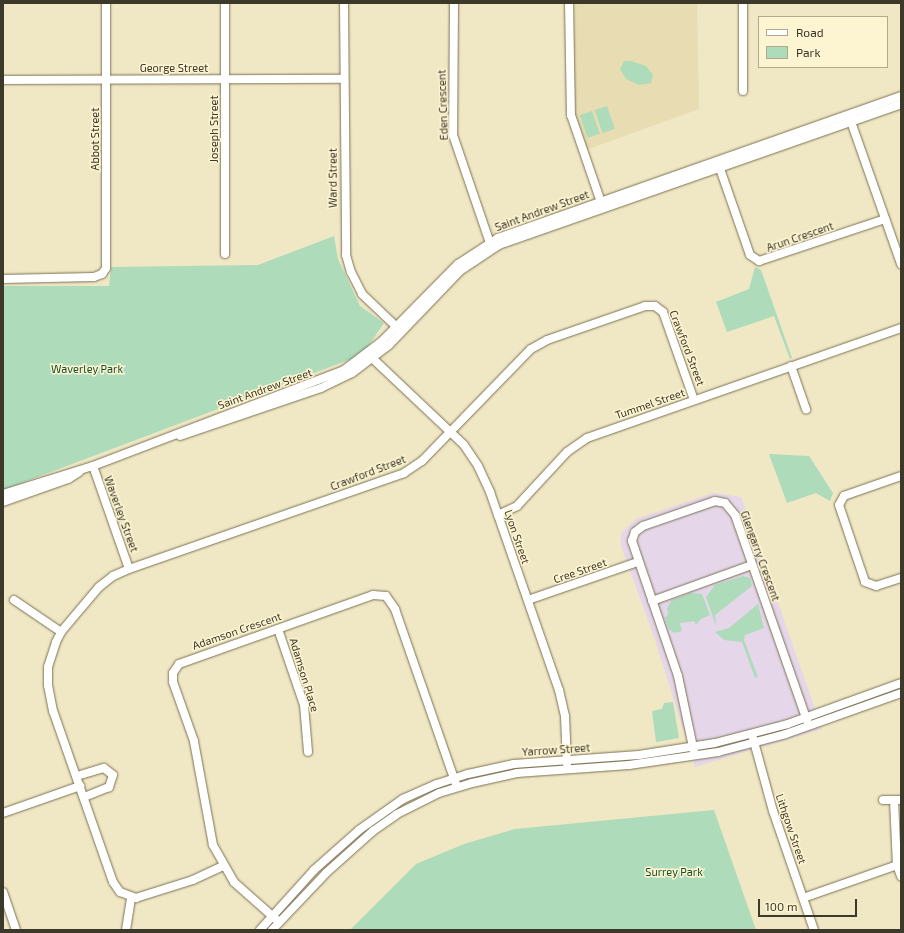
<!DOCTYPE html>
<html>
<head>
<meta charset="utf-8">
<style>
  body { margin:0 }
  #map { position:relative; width:904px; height:933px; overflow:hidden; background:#f0e7c4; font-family:"Exo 2",sans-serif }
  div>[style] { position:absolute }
  .commercial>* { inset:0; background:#e5d7e9 }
  .built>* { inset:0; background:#e8dcb2 }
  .green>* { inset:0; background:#aedbba; transform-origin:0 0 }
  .roads { filter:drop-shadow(0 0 1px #7b7253) drop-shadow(0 0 1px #7b7253) }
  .minor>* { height:8px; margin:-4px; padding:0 4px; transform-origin:4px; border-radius:4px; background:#fff }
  span { translate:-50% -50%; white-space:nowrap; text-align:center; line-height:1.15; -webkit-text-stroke:3px #fdf4d1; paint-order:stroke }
  .street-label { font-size:11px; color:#3c382a }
  .park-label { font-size:11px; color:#144e2b }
  .frame { position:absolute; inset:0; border:4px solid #3c382a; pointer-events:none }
  .legend { position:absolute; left:758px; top:16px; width:130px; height:52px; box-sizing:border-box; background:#fdf4d1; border:1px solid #b0a98e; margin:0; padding:5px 7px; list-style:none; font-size:12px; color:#3c382a }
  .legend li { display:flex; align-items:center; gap:8px; height:20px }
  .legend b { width:20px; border:1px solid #b0a98e }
  .scale { position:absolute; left:758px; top:899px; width:99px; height:18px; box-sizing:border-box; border:2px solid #3c382a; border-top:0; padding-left:5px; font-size:12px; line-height:14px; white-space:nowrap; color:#3c382a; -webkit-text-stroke:3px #fdf4d1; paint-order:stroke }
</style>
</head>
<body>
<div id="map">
  <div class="commercial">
    <div style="clip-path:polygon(713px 493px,741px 497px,822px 729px,695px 767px,655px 640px,621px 546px,621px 533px,636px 519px)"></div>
  </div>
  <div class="built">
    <div style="clip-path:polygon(575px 3px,697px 3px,699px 109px,586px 150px,573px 113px)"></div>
  </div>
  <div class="green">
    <div style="clip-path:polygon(624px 61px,631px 61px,646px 66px,653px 75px,651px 83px,639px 85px,626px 79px,620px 69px)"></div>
    <div style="left:607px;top:106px;width:24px;height:13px;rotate:71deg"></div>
    <div style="left:592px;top:111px;width:24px;height:13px;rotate:71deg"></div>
    <div style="clip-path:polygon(334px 236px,338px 259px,360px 306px,384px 323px,362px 355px,3px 490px,3px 286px,109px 286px,111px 267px,258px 265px)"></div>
    <div style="clip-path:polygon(755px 267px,761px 270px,792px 358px,790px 359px,774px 316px,727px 332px,716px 302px,749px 289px)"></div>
    <div style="clip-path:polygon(769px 454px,809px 456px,833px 493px,830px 501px,816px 493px,787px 503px)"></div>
    <div style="clip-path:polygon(743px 576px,750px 578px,752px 586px,715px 615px,716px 626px,706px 597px,715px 585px)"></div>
    <div style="clip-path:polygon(691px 593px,702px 594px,710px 615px,701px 619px,696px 625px,694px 621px,680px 623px,682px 631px,674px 633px,669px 629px,665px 618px,668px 614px,667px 608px,672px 600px)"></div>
    <div style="clip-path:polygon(758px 604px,764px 628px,745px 635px,744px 640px,758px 677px,755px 678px,742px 642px,724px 640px,715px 632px,729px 628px)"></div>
    <div style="clip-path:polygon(673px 702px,679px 738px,656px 742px,652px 711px,662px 709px,664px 703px)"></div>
    <div style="clip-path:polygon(714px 810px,756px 930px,350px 930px,416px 864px,464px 844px,515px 829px)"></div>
  </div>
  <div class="roads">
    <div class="minor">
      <div style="left:225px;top:3px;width:251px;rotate:90deg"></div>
      <div style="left:344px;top:3px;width:252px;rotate:89.5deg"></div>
      <div style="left:346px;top:255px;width:18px;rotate:74deg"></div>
      <div style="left:351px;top:272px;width:25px;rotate:63deg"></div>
      <div style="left:362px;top:294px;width:52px;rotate:43.5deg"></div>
      <div style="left:454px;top:3px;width:132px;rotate:90.4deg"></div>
      <div style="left:453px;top:135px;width:117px;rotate:71.1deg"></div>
      <div style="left:569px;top:3px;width:112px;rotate:89deg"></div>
      <div style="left:571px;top:115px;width:95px;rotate:71deg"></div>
      <div style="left:743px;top:3px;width:88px;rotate:90deg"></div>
      <div style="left:3px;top:80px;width:341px;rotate:-0.2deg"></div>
      <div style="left:849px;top:116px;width:157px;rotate:70.6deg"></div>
      <div style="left:718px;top:163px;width:97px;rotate:70.8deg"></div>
      <div style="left:750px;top:255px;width:11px;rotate:34deg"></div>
      <div style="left:759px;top:261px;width:133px;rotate:-18.4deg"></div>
      <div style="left:3px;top:279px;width:91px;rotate:-1.3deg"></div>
      <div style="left:94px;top:277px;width:9px;rotate:-21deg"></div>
      <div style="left:102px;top:274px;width:7px;rotate:-56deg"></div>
      <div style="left:106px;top:268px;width:265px;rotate:-90deg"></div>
      <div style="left:370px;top:356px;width:129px;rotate:43.4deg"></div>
      <div style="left:464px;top:445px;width:25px;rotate:56deg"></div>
      <div style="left:478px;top:466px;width:29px;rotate:65deg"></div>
      <div style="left:490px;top:492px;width:210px;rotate:70.8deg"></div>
      <div style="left:559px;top:690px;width:27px;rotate:77deg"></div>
      <div style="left:565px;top:716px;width:48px;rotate:87.6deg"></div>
      <div style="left:791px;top:366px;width:46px;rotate:70.8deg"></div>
      <div style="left:180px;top:436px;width:149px;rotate:-18.8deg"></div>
      <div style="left:321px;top:388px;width:34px;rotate:-26deg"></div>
      <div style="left:352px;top:373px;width:46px;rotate:-37.1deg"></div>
      <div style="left:389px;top:345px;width:103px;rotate:-46.2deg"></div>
      <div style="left:460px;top:271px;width:47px;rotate:-33.7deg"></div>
      <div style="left:499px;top:245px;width:426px;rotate:-19.3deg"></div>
      <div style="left:93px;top:466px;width:109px;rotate:70.7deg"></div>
      <div style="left:901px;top:476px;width:60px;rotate:160.7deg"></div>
      <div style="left:844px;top:496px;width:10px;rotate:119deg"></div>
      <div style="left:839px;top:505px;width:81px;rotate:71.3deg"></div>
      <div style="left:865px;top:582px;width:12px;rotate:20deg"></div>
      <div style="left:876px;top:586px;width:26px;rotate:-18deg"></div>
      <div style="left:3px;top:494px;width:94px;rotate:-17.3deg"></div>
      <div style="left:93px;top:466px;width:269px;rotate:-20.9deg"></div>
      <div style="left:344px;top:370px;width:48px;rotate:-37.3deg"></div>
      <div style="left:382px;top:341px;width:108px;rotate:-45.4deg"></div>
      <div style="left:458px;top:264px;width:48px;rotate:-33deg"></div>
      <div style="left:498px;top:238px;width:427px;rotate:-19.4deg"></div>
      <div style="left:3px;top:502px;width:69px;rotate:-19.5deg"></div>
      <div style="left:68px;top:479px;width:13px;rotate:-32deg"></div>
      <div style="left:498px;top:515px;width:21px;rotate:-25deg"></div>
      <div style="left:517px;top:506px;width:74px;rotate:-47.2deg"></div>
      <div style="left:567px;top:452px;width:24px;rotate:-35deg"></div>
      <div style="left:587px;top:438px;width:333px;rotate:-19.3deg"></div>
      <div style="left:14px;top:600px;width:57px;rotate:34.2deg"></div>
      <div style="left:528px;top:600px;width:116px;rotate:-19.1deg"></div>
      <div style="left:652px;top:601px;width:106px;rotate:-19.8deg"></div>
      <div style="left:278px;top:629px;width:80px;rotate:71.1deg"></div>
      <div style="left:304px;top:705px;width:47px;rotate:85.1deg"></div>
      <div style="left:753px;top:738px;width:76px;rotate:74.7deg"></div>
      <div style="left:773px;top:811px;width:126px;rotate:71deg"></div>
      <div style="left:694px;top:752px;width:78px;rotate:-101.9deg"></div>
      <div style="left:678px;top:676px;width:143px;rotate:-108.8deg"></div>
      <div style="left:632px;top:541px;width:9px;rotate:-72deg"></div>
      <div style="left:635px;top:532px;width:10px;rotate:-37deg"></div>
      <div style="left:643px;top:526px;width:76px;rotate:-19.1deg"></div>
      <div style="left:715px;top:501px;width:10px;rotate:11deg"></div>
      <div style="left:725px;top:503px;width:16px;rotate:50deg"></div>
      <div style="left:735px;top:515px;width:218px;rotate:70.7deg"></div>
      <div style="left:77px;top:776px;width:28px;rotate:-17deg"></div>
      <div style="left:104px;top:768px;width:11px;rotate:38deg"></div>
      <div style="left:113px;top:775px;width:13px;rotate:108deg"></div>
      <div style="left:109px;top:787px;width:27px;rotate:158deg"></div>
      <div style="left:883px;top:800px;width:18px"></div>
      <div style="left:894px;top:800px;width:65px;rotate:87.4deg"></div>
      <div style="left:897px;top:865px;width:12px;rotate:70deg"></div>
      <div style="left:3px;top:813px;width:82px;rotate:-19.3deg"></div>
      <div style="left:223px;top:866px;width:33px;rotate:155deg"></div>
      <div style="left:193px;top:880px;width:60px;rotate:162.5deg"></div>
      <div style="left:136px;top:898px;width:17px;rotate:-159deg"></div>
      <div style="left:120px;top:892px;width:12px;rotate:-125deg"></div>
      <div style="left:113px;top:882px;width:181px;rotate:-109.3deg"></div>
      <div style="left:53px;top:711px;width:26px;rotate:-101deg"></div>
      <div style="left:48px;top:685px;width:18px;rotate:-90deg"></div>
      <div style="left:48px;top:667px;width:26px;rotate:-72deg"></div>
      <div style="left:56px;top:642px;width:11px;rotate:-63deg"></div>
      <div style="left:61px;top:632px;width:59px;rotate:-49.8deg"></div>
      <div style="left:99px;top:587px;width:18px;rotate:-38deg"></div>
      <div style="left:113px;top:576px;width:17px;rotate:-24deg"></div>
      <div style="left:129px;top:569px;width:291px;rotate:-19.2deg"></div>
      <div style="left:404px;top:473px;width:22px;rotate:-34deg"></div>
      <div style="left:422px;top:461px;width:156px;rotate:-45.8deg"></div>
      <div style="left:531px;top:349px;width:18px;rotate:-29deg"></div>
      <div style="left:547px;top:340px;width:104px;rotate:-19.1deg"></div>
      <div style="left:645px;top:306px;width:10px"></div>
      <div style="left:655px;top:306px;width:10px;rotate:37deg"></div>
      <div style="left:663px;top:312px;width:93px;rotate:70.6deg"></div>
      <div style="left:3px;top:892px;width:40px;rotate:71.1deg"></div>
      <div style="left:803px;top:898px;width:100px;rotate:-19.3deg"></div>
      <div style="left:279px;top:922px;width:60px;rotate:-138.4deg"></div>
      <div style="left:234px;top:882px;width:43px;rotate:-119.6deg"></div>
      <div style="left:213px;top:845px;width:106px;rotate:-100.4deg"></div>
      <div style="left:194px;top:741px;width:63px;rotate:-109.6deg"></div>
      <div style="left:173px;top:682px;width:9px;rotate:-90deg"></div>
      <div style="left:173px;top:673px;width:11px;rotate:-56deg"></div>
      <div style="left:179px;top:664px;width:206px;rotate:-19.6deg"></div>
      <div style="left:373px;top:595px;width:13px;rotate:4deg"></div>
      <div style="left:386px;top:596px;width:16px;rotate:55deg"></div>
      <div style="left:395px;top:609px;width:188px;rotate:70.8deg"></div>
      <div style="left:126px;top:930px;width:33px;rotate:-81deg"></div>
      <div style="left:260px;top:930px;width:81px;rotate:-48deg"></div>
      <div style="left:314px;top:870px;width:60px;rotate:-41.6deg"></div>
      <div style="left:359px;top:830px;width:54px;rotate:-35.2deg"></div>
      <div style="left:403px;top:799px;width:37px;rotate:-24deg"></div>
      <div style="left:437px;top:784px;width:33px;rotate:-18deg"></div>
      <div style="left:468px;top:774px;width:47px;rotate:-12.3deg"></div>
      <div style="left:514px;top:764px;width:125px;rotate:-4.1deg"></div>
      <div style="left:639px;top:755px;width:77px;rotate:-9deg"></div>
      <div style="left:715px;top:743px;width:75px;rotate:-14.6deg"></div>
      <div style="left:788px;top:724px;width:120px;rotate:-19.9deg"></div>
      <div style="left:272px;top:930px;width:79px;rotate:-46.5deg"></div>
      <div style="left:326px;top:873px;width:63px;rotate:-41.8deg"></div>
      <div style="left:373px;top:831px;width:29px;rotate:-35deg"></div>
      <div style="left:397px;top:814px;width:47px;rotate:-26.6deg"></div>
      <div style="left:439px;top:793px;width:34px;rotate:-17deg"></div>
      <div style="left:472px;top:783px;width:46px;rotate:-12.5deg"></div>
      <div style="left:517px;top:773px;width:112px;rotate:-4.1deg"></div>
      <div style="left:629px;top:765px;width:90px;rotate:-8.3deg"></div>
      <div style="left:718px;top:752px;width:70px;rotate:-14.8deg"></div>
      <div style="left:786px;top:734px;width:122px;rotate:-19.6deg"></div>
    </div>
  </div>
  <div class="street-label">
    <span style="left:174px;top:68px">George Street</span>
    <span style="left:443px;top:105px;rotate:-92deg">Eden Crescent</span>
    <span style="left:214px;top:129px;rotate:-90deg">Joseph Street</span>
    <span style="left:95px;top:139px;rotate:-90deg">Abbot Street</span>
    <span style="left:333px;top:178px;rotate:-90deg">Ward Street</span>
    <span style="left:542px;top:211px;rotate:-20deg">Saint Andrew Street</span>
    <span style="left:800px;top:237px;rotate:-19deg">Arun Crescent</span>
    <span style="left:687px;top:348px;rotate:69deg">Crawford Street</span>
    <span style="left:265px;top:389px;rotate:-20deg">Saint Andrew Street</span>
    <span style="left:650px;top:404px;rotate:-19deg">Tummel Street</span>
    <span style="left:368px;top:473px;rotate:-21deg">Crawford Street</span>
    <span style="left:121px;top:514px;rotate:70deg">Waverley Street</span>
    <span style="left:517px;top:537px;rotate:71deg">Lyon Street</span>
    <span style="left:760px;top:556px;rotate:70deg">Glengarry Crescent</span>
    <span style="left:580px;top:571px;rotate:-19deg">Cree Street</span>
    <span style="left:237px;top:631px;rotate:-19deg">Adamson Crescent</span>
    <span style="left:304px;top:675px;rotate:73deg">Adamson Place</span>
    <span style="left:556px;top:750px;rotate:-4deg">Yarrow Street</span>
    <span style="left:791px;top:829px;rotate:71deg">Lithgow Street</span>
  </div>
  <div class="park-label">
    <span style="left:87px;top:369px">Waverley Park</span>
    <span style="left:674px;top:872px">Surrey Park</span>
  </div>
  <div class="frame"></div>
  <ul class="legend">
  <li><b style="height:5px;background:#fff"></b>Road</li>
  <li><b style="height:11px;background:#aedbba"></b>Park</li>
  </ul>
  <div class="scale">100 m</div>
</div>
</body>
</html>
